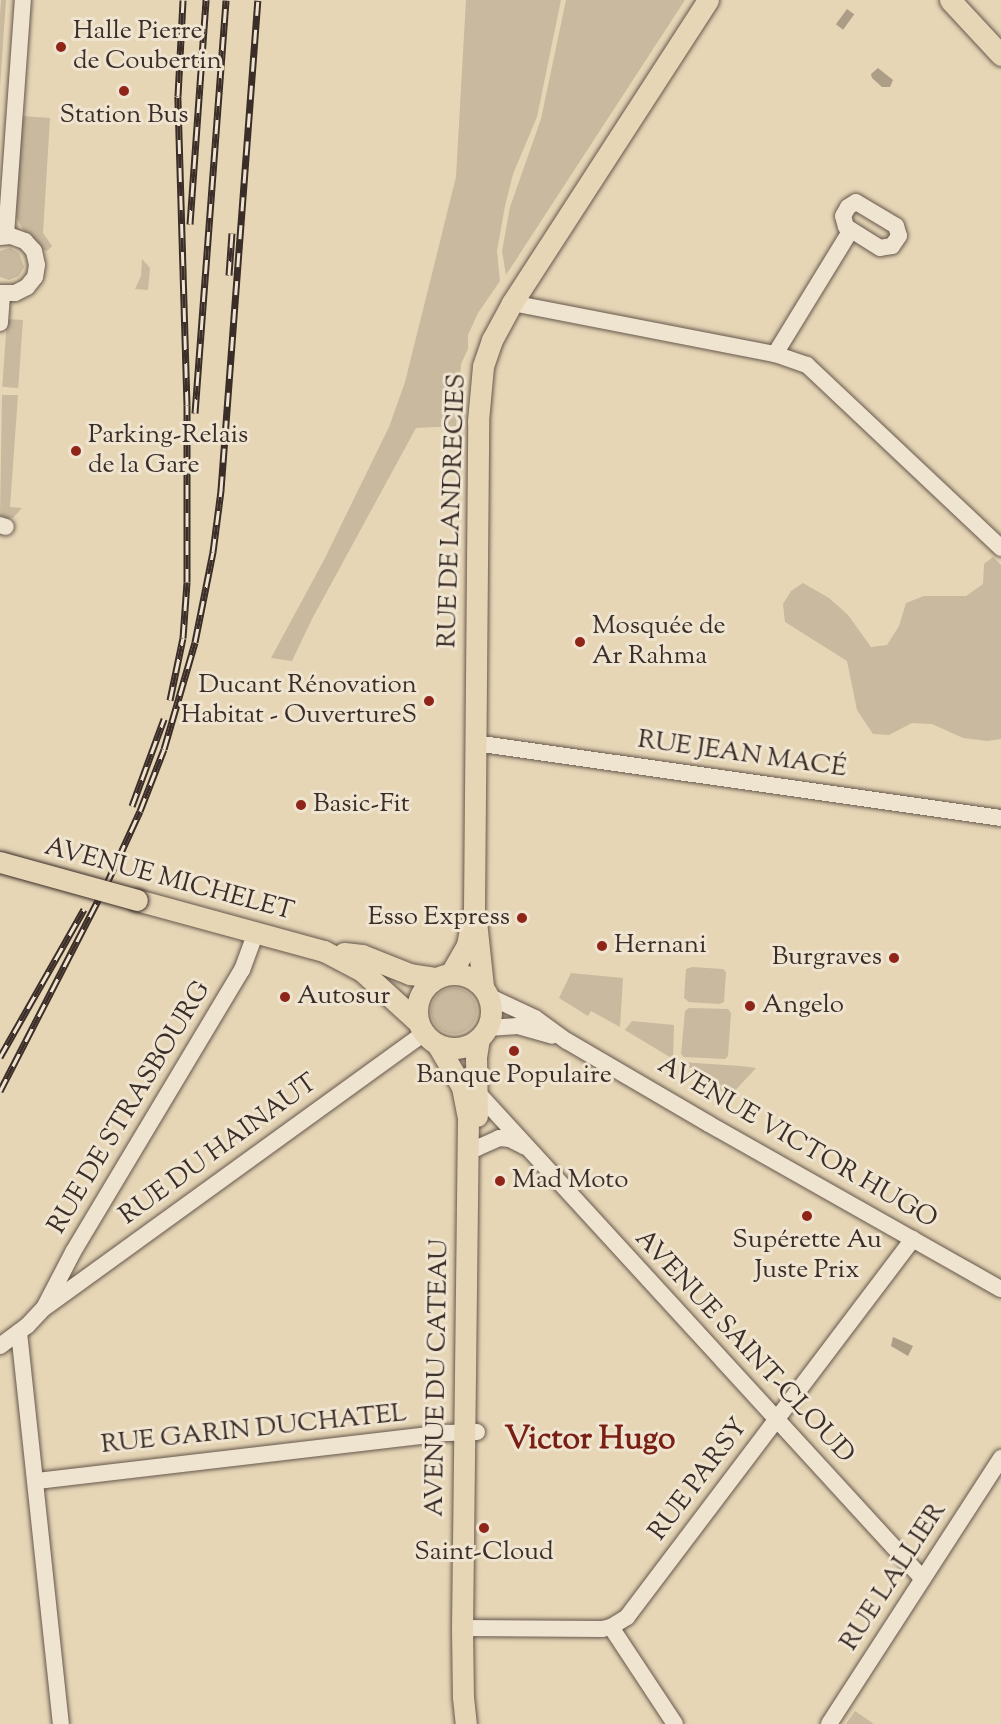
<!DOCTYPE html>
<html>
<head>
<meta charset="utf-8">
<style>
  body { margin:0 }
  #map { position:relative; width:1001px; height:1724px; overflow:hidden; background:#e6d6b6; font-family:"Sorts Mill Goudy",serif }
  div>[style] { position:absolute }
  .green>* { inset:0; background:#c9b99e; transform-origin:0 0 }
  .round { border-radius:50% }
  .water>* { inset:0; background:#ac9d86; transform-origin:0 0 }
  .roads { filter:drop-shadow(0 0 2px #66574c) drop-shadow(0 0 2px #66574c) }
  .minor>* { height:16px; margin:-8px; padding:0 8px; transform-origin:8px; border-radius:8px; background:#efe4d0 }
  .major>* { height:21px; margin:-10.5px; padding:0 10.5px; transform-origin:10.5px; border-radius:10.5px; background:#e6d6b6 }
  .major>.ring { margin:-10.5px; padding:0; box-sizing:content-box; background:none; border:21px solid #e6d6b6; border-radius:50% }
  .rail>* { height:7px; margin-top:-3.5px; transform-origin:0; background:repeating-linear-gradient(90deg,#efe4d0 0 14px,#3b2d28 0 28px); box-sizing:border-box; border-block:2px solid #3b2d28 }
  .bridges { filter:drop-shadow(0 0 2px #3b2d28) drop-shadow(0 0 2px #3b2d28) }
  .major-bridge>* { height:21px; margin:-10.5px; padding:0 10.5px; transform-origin:10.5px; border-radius:10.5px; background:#e6d6b6 }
  .dots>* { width:16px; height:16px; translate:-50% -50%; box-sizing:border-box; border:3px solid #efe4d0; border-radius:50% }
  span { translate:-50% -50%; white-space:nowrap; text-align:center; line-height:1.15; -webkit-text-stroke:6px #efe4d0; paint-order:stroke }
  .poi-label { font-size:26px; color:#3b2d28 }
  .left { translate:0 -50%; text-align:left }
  .right { translate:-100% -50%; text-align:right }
  .street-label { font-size:26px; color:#3b2d28 }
  .district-label { font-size:32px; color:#7a1f14; font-weight:700 }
</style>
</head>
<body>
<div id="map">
  <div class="green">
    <div style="clip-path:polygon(1px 0,6px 0,0 87px,0 15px)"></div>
    <div style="clip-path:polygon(466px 0,561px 0,537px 117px,513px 174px,505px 206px,497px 251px,500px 281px,478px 313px,468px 335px,468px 349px,461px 364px,456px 426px,416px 428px,312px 619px,292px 661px,271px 658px,324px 560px,389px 427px,405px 382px,456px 177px)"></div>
    <div style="clip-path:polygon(566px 0,685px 0,506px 275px,502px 251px,510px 207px,541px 119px)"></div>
    <div style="clip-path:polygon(21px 116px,50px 118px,43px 233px,52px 246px,47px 251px,41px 249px,24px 231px,16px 217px)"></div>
    <div style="clip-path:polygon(10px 248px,19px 253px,24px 267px,19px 276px,9px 280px,0 277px,0 251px)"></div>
    <div style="clip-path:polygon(142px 259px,150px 268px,148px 290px,135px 289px,141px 276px)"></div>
    <div style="left:7px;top:319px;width:16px;height:68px;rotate:4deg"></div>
    <div style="clip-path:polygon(2px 395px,18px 395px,10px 507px,22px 508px,13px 518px,5px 519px,0 516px)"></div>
    <div style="clip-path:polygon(993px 557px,1001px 565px,1001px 739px,987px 741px,963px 738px,932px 724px,912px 723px,889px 735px,873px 734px,857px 710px,847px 661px,785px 622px,783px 604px,791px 591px,803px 583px,829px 598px,848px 615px,871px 647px,887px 645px,899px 626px,906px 603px,924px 596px,966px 596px,983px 584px,984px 564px)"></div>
    <div style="clip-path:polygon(692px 967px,723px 969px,726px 972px,724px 1002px,719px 1004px,689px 1002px,684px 998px,686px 969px)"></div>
    <div style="clip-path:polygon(571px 973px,623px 978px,620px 1027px,591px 1011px,588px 1016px,559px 998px)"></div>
    <div class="round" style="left:431px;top:988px;width:46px;height:46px"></div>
    <div style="clip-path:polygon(689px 1008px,728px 1009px,731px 1013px,728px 1056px,725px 1059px,684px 1057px,681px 1054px,685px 1011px)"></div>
    <div style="clip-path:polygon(632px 1021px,674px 1025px,673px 1059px,625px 1030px)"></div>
    <div style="clip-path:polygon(680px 1062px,741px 1066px,756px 1068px,730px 1096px,719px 1090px,721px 1085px)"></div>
    <div style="clip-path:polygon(855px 1711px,874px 1724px,846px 1724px)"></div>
  </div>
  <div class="water">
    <div style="left:847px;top:9px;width:9px;height:19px;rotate:36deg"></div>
    <div style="clip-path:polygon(878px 68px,893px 80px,890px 87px,882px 87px,872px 78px,871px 74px)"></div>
    <div style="clip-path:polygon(893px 1337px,913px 1346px,908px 1356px,891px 1346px)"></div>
  </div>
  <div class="roads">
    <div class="minor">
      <div style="left:856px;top:202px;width:47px;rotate:31deg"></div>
      <div style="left:896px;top:226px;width:10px;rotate:73deg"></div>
      <div style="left:899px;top:236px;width:12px;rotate:125deg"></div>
      <div style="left:892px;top:246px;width:12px;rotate:171deg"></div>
      <div style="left:880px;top:248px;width:40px;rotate:-148deg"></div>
      <div style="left:846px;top:227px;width:11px;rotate:-105deg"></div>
      <div style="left:843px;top:216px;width:10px;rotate:-61deg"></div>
      <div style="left:848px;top:207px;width:9px;rotate:-32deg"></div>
      <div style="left:6px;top:235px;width:236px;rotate:-85.9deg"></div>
      <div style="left:0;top:237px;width:11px;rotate:-5deg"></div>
      <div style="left:11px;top:236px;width:15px;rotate:20deg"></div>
      <div style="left:25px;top:241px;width:13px;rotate:48deg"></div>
      <div style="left:34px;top:251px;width:14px;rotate:78deg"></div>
      <div style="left:37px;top:265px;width:12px;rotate:99deg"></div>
      <div style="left:35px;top:277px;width:13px;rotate:129deg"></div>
      <div style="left:27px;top:287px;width:13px;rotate:153deg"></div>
      <div style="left:15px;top:293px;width:15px;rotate:180deg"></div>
      <div style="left:512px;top:303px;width:268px;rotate:11deg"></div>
      <div style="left:775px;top:354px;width:34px;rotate:19deg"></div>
      <div style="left:807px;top:365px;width:267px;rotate:43.3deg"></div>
      <div style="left:0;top:323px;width:29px;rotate:-86deg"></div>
      <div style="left:775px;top:354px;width:145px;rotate:-58.5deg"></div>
      <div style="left:0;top:525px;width:6px;rotate:18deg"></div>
      <div style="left:475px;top:743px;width:531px;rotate:8.11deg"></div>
      <div style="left:488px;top:996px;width:52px;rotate:25.1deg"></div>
      <div style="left:535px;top:1018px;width:39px;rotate:36deg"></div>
      <div style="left:567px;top:1041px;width:164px;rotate:30.3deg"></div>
      <div style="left:709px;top:1124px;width:335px;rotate:29.5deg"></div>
      <div style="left:488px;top:1028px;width:30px;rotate:-4deg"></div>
      <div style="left:518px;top:1026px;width:35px;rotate:16deg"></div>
      <div style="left:477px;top:1092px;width:660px;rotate:47.52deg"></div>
      <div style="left:468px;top:1148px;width:9px"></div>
      <div style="left:477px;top:1148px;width:24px;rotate:-24deg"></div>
      <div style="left:499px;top:1138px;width:11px;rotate:5deg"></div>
      <div style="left:510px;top:1139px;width:16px;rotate:27deg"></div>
      <div style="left:47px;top:1306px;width:465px;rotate:-35.9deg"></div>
      <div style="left:19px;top:1332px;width:394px;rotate:83.9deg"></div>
      <div style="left:0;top:1346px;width:34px;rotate:-37deg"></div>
      <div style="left:27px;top:1326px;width:25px;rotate:-47deg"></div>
      <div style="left:44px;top:1308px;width:63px;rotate:-62.6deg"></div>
      <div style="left:73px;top:1252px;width:329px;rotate:-59.1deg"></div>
      <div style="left:242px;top:970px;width:40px;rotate:-69.8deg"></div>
      <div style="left:37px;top:1481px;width:414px;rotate:-6.7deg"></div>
      <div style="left:448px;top:1433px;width:29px;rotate:-2deg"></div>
      <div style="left:611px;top:1627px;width:116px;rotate:56.6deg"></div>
      <div style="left:462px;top:1628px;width:140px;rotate:0.4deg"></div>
      <div style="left:602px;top:1629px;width:9px;rotate:-13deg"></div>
      <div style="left:611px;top:1627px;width:19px;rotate:-32deg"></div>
      <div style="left:627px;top:1617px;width:474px;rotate:-52.9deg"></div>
      <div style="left:829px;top:1724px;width:317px;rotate:-57.1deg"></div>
    </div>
    <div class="major">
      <div style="left:950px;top:0;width:75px;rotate:47.2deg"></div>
      <div style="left:137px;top:900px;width:194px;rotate:15.3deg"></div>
      <div style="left:324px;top:951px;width:43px;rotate:27.8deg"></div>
      <div style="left:362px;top:971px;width:76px;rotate:42.3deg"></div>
      <div style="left:476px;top:921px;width:66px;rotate:83.9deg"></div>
      <div style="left:344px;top:953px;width:18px;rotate:6deg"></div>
      <div style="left:362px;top:955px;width:52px;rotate:21.6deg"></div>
      <div style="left:410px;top:974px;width:25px;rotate:9deg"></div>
      <div style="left:451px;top:973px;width:32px;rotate:-60deg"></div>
      <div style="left:467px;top:945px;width:37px;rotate:-79deg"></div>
      <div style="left:474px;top:909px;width:488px;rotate:-89.5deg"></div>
      <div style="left:478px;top:421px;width:55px;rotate:-84.8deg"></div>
      <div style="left:483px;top:366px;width:28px;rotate:-71deg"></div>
      <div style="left:492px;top:340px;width:42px;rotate:-61.6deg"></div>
      <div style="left:512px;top:303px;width:361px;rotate:-57.1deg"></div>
      <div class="ring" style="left:417px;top:974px;width:53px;height:53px"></div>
      <div style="left:437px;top:1044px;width:50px;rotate:59.8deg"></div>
      <div style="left:462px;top:1087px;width:31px;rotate:79deg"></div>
      <div style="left:468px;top:1117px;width:511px;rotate:90.67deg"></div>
      <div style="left:462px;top:1628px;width:69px;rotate:89.2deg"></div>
      <div style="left:463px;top:1697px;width:27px;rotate:84deg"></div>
      <div style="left:477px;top:1116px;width:59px;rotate:-91deg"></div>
      <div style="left:476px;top:1057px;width:18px;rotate:-81deg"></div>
    </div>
  </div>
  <div class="rail">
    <div style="left:190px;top:224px;width:225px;rotate:-85.9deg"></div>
    <div style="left:229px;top:275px;width:42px;rotate:-85.9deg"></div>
    <div style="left:195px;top:413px;width:414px;rotate:-85.7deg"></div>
    <div style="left:170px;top:700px;width:63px;rotate:-78.2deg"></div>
    <div style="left:183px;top:638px;width:56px;rotate:-85.9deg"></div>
    <div style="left:187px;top:582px;width:177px;rotate:-90deg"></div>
    <div style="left:187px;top:405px;width:309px;rotate:-91.7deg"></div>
    <div style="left:178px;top:96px;width:96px;rotate:-87deg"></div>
    <div style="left:132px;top:806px;width:93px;rotate:-69.8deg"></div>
    <div style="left:0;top:1057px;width:170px;rotate:-60.4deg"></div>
    <div style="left:0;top:1091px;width:234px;rotate:-62.8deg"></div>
    <div style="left:107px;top:883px;width:79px;rotate:-65.4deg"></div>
    <div style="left:140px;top:811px;width:66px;rotate:-68.8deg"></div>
    <div style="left:164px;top:749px;width:111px;rotate:-73.8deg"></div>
    <div style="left:195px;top:642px;width:92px;rotate:-78.7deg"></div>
    <div style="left:213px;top:552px;width:63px;rotate:-82.6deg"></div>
    <div style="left:221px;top:490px;width:491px;rotate:-85.7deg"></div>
  </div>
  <div class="bridges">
    <div class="major-bridge">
      <div style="left:0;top:862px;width:142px;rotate:15.5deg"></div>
    </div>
  </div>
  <div class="dots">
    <div style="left:61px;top:47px;background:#8f2418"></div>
    <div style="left:124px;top:91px;background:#8f2418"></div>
    <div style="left:76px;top:451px;background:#8f2418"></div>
    <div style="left:580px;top:642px;background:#8f2418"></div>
    <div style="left:429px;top:701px;background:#8f2418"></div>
    <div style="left:301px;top:805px;background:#8f2418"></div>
    <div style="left:522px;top:918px;background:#8f2418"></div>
    <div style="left:602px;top:946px;background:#8f2418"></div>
    <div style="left:894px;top:958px;background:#8f2418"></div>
    <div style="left:285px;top:997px;background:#8f2418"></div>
    <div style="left:750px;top:1006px;background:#8f2418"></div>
    <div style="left:514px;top:1051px;background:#8f2418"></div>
    <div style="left:500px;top:1181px;background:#8f2418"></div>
    <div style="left:807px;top:1216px;background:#8f2418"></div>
    <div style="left:484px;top:1528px;background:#8f2418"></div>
  </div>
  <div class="poi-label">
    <span class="left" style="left:73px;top:47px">Halle Pierre<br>de Coubertin</span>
    <span style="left:124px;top:116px">Station Bus</span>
    <span class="left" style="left:88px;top:451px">Parking-Relais<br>de la Gare</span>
    <span class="left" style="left:592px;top:642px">Mosquée de<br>Ar Rahma</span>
    <span class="right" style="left:417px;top:701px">Ducant Rénovation<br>Habitat - OuvertureS</span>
    <span class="left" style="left:313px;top:805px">Basic-Fit</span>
    <span class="right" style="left:510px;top:918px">Esso Express</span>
    <span class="left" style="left:614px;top:946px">Hernani</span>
    <span class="right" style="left:882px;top:958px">Burgraves</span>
    <span class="left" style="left:297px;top:997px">Autosur</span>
    <span class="left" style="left:762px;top:1006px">Angelo</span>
    <span style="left:514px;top:1076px">Banque Populaire</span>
    <span class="left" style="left:512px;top:1181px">Mad Moto</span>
    <span style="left:807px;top:1256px">Supérette Au<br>Juste Prix</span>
    <span style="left:484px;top:1553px">Saint-Cloud</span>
  </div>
  <div class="street-label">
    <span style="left:453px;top:511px;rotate:-88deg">RUE DE LANDRECIES</span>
    <span style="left:742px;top:755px;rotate:8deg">RUE JEAN MACÉ</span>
    <span style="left:169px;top:880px;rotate:15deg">AVENUE MICHELET</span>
    <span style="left:130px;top:1108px;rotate:-59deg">RUE DE STRASBOURG</span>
    <span style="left:797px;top:1143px;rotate:30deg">AVENUE VICTOR HUGO</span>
    <span style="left:219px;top:1150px;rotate:-36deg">RUE DU HAINAUT</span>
    <span style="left:744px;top:1347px;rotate:47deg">AVENUE SAINT-CLOUD</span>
    <span style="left:438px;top:1378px;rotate:-89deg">AVENUE DU CATEAU</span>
    <span style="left:254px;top:1430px;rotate:-6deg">RUE GARIN DUCHATEL</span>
    <span style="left:699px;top:1480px;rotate:-53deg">RUE PARSY</span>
    <span style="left:894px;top:1577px;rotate:-57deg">RUE LALLIER</span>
  </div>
  <div class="district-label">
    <span style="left:590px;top:1440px">Victor Hugo</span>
  </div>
</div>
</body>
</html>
